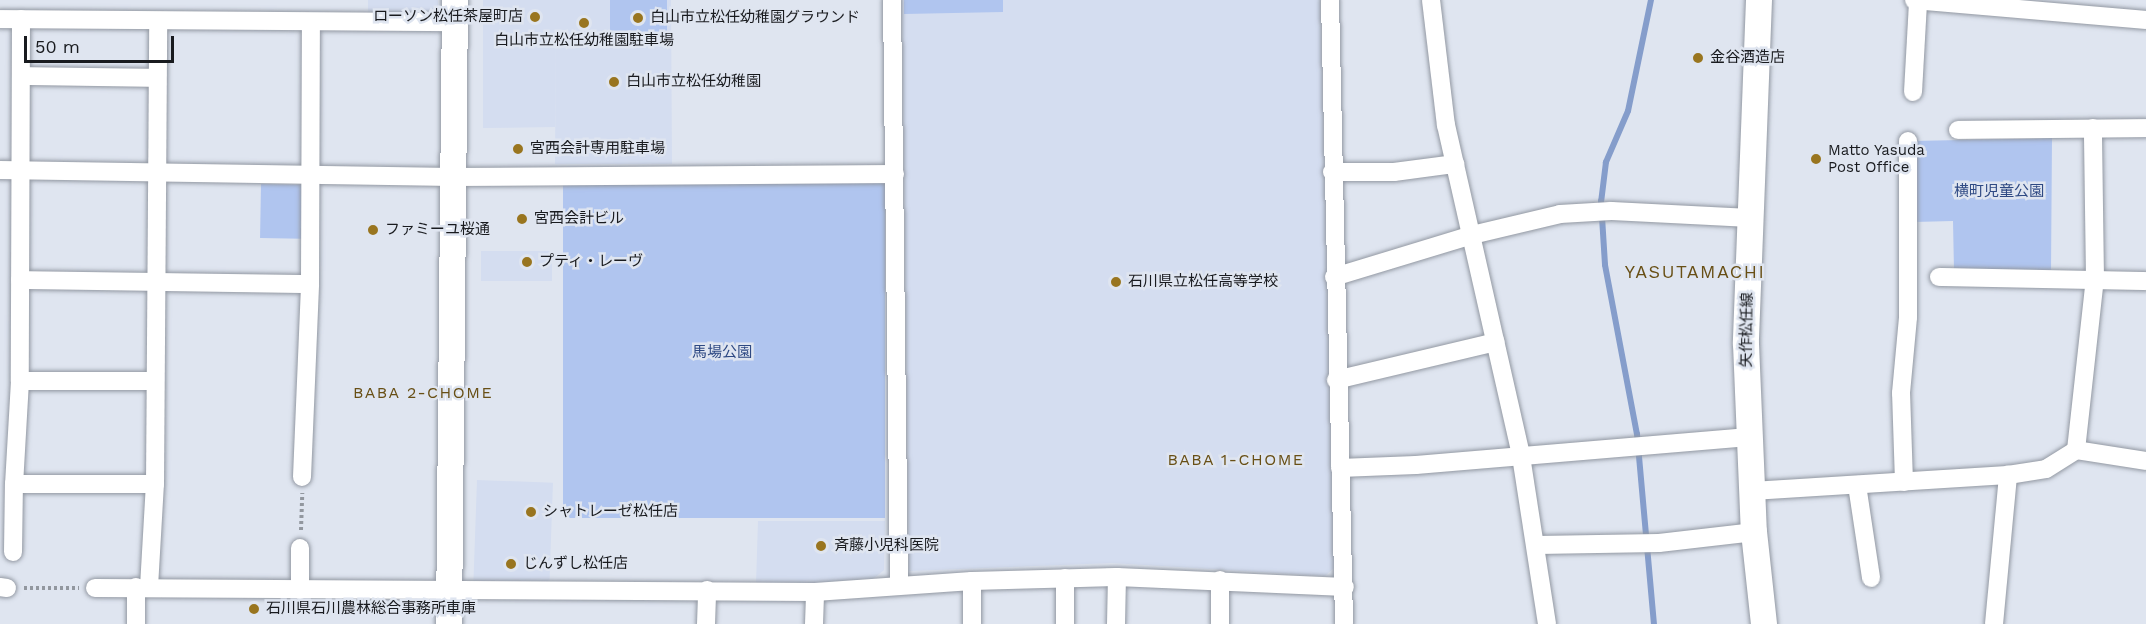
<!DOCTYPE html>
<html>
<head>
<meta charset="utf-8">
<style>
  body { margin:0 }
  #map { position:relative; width:2146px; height:624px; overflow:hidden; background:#dfe5f0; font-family:"Work Sans","Noto Sans JP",sans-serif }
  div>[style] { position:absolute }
  .built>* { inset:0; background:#d4ddf0; transform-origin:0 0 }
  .green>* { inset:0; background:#b0c5ef; transform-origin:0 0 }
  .stream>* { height:6px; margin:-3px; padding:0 3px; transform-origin:3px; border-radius:3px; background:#859dcb }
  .path>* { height:4px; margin-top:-2px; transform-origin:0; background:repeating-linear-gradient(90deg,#92979f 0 3px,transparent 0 6px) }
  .roads { filter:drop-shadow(0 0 2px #9298a2) drop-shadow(0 0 2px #9298a2) }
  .street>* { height:18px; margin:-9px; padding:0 9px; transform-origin:9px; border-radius:9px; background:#fff }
  .secondary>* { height:26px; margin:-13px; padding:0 13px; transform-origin:13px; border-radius:13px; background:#fff }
  .dots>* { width:16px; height:16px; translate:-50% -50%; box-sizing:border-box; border:3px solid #dfe5f0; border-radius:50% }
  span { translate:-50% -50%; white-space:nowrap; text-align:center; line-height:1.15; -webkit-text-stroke:5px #dfe5f0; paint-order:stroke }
  .poi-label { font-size:15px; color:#191b1f }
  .right { translate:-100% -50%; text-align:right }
  .left { translate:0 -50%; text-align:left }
  .park-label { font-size:15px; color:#2e4983 }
  .street-label { font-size:15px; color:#191b1f }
  .neighbourhood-label { font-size:16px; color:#684f15; letter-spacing:1.5px }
  .quarter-label { font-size:18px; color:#684f15; letter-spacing:1.5px }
  .scale { position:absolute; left:24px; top:36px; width:150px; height:27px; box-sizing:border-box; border:3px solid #191b1f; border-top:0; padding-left:8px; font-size:18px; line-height:21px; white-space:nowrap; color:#191b1f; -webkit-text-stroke:4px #dfe5f0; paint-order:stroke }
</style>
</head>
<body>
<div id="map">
  <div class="built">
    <div style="left:368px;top:0;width:70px;height:14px"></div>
    <div style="clip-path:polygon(483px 0,671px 0,672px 164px,555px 164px,556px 13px,555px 127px,483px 128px)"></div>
    <div style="clip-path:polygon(902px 0,1320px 0,1335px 567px,1325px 576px,1112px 563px,909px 571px)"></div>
    <div style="left:481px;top:251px;width:71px;height:30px"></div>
    <div style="left:477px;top:480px;width:76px;height:103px;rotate:2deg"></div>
    <div style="clip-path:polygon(758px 521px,885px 521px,884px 570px,867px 584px,756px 584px)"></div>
  </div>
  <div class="green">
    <div style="clip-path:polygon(610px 0,667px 0,667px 35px,634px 35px,634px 45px,610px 45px)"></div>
    <div style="clip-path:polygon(904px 0,1003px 0,1003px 12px,904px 14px)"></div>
    <div style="clip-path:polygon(2052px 138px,2051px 273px,1954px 271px,1953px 221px,1914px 222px,1912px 141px)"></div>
    <div style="left:885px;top:182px;width:336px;height:322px;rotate:90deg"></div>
    <div style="left:261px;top:184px;width:42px;height:54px;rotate:1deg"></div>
  </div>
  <div class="stream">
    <div style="left:1651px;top:0;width:113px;rotate:101.7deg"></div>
    <div style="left:1628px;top:111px;width:56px;rotate:113.3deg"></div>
    <div style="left:1606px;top:162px;width:39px;rotate:97deg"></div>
    <div style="left:1601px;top:201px;width:64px;rotate:86.4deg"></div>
    <div style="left:1605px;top:265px;width:172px;rotate:79.3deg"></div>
    <div style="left:1637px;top:434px;width:191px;rotate:84.9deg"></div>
  </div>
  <div class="path">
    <div style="left:301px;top:530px;width:37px;rotate:-88deg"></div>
    <div style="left:24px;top:588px;width:55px"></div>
  </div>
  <div class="roads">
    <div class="street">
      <div style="left:892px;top:0;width:585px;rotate:89.31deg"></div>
      <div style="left:1330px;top:0;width:624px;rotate:88.71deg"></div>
      <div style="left:1431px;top:0;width:126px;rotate:83.2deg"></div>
      <div style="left:1446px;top:125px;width:339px;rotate:77.2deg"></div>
      <div style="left:1521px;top:456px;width:170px;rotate:81.2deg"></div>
      <div style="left:1914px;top:0;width:233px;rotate:4.9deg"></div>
      <div style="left:0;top:19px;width:454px;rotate:0.4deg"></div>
      <div style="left:21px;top:19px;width:362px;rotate:90.2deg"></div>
      <div style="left:20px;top:381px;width:103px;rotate:93.3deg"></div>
      <div style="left:14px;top:484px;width:141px"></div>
      <div style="left:21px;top:76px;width:136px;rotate:0.8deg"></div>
      <div style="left:1913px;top:92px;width:90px;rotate:-86.8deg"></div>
      <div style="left:1958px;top:130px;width:188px;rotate:-0.6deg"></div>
      <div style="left:0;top:170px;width:453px;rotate:0.9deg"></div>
      <div style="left:453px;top:177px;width:442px;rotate:-0.4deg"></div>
      <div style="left:1332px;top:172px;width:62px"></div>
      <div style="left:1394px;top:172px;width:62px;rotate:-7.5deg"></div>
      <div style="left:1334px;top:277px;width:144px;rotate:-16.9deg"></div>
      <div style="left:1472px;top:235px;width:90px;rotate:-13.4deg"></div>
      <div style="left:1560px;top:214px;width:51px;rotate:-3.4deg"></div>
      <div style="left:1611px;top:211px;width:140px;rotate:2.9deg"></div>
      <div style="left:1939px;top:277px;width:207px;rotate:1.1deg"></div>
      <div style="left:20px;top:280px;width:290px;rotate:0.8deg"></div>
      <div style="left:1336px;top:380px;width:164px;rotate:-13.4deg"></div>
      <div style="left:20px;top:381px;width:134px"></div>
      <div style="left:2076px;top:450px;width:71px;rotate:8.9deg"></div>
      <div style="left:1340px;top:468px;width:76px;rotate:-2.3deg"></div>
      <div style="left:1416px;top:465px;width:334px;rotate:-4.8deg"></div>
      <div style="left:302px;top:477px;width:193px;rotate:-87.6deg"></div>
      <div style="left:310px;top:284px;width:261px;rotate:-89.8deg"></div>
      <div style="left:1904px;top:482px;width:89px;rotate:-91.9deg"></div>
      <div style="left:1901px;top:393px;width:76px;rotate:-84.7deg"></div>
      <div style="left:1908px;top:317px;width:176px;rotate:-90deg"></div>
      <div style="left:1857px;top:485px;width:94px;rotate:81.4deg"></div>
      <div style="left:1752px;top:491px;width:256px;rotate:-3.6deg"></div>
      <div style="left:2008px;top:475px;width:38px;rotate:-9deg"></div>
      <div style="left:2046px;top:469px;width:36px;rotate:-32deg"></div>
      <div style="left:2076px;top:450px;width:172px;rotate:-83.7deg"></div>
      <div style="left:2095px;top:279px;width:151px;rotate:-90.8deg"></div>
      <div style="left:1537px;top:545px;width:122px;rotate:-0.9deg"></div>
      <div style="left:1659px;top:543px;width:96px;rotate:-6.6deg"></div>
      <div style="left:13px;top:552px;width:68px;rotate:-89.2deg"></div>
      <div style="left:0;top:587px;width:7px;rotate:8deg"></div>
      <div style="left:149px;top:587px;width:103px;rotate:-86.7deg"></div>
      <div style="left:155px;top:484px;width:463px;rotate:-89.6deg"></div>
      <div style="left:95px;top:588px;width:720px;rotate:0.32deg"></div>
      <div style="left:815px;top:592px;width:157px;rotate:-4deg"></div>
      <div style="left:972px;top:581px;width:145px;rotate:-1.6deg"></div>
      <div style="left:1117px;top:577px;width:228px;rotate:2.5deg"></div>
      <div style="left:300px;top:590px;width:42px;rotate:-90deg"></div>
      <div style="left:136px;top:624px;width:37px;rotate:-90deg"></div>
      <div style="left:706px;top:624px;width:34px;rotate:-88deg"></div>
      <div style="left:814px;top:624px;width:32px;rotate:-88deg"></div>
      <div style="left:972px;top:624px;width:43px;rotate:-90deg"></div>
      <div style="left:1065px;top:624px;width:46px;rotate:-90deg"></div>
      <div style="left:1116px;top:624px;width:47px;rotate:-88.8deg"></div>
      <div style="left:1220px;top:624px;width:44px;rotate:-90deg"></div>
      <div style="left:1994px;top:624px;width:150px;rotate:-84.6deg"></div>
    </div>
    <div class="secondary">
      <div style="left:1759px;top:0;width:344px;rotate:92.2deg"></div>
      <div style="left:1746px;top:344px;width:188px;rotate:87.6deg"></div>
      <div style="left:1754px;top:532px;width:93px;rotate:83.8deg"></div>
      <div style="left:449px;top:624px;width:624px;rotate:-89.45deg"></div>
    </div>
  </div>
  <div class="dots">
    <div style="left:535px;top:17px;background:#99751f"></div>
    <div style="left:638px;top:18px;background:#99751f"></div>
    <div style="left:584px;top:23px;background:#99751f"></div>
    <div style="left:1698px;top:58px;background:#99751f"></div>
    <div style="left:614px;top:82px;background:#99751f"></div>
    <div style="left:518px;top:149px;background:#99751f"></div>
    <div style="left:1816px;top:159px;background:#99751f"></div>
    <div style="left:522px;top:219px;background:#99751f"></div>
    <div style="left:373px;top:230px;background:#99751f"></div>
    <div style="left:527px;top:262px;background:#99751f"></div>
    <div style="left:1116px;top:282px;background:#99751f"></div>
    <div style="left:531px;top:512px;background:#99751f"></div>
    <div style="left:821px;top:546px;background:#99751f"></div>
    <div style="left:511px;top:564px;background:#99751f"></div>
    <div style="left:254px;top:609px;background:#99751f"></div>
  </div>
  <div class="poi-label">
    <span class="right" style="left:523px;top:17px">ローソン松任茶屋町店</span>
    <span class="left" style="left:650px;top:18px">白山市立松任幼稚園グラウンド</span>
    <span style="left:584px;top:41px">白山市立松任幼稚園駐車場</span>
    <span class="left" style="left:1710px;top:58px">金谷酒造店</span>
    <span class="left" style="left:626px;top:82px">白山市立松任幼稚園</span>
    <span class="left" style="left:530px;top:149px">宮西会計専用駐車場</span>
    <span class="left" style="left:1828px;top:159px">Matto Yasuda<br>Post Office</span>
    <span class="left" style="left:534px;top:219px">宮西会計ビル</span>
    <span class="left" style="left:385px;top:230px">ファミーユ桜通</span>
    <span class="left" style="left:539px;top:262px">プティ・レーヴ</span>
    <span class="left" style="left:1128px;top:282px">石川県立松任高等学校</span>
    <span class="left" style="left:543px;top:512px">シャトレーゼ松任店</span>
    <span class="left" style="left:834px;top:546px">斉藤小児科医院</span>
    <span class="left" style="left:523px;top:564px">じんずし松任店</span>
    <span class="left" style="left:266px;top:609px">石川県石川農林総合事務所車庫</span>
  </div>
  <div class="park-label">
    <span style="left:1999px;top:192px">横町児童公園</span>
    <span style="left:722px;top:353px">馬場公園</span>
  </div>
  <div class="street-label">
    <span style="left:1747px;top:330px;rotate:-89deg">矢作松任線</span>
  </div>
  <div class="neighbourhood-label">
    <span style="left:423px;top:393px">BABA 2-CHOME</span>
    <span style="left:1236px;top:460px">BABA 1-CHOME</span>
  </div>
  <div class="quarter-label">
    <span style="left:1695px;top:272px">YASUTAMACHI</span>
  </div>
  <div class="scale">50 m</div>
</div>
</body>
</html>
